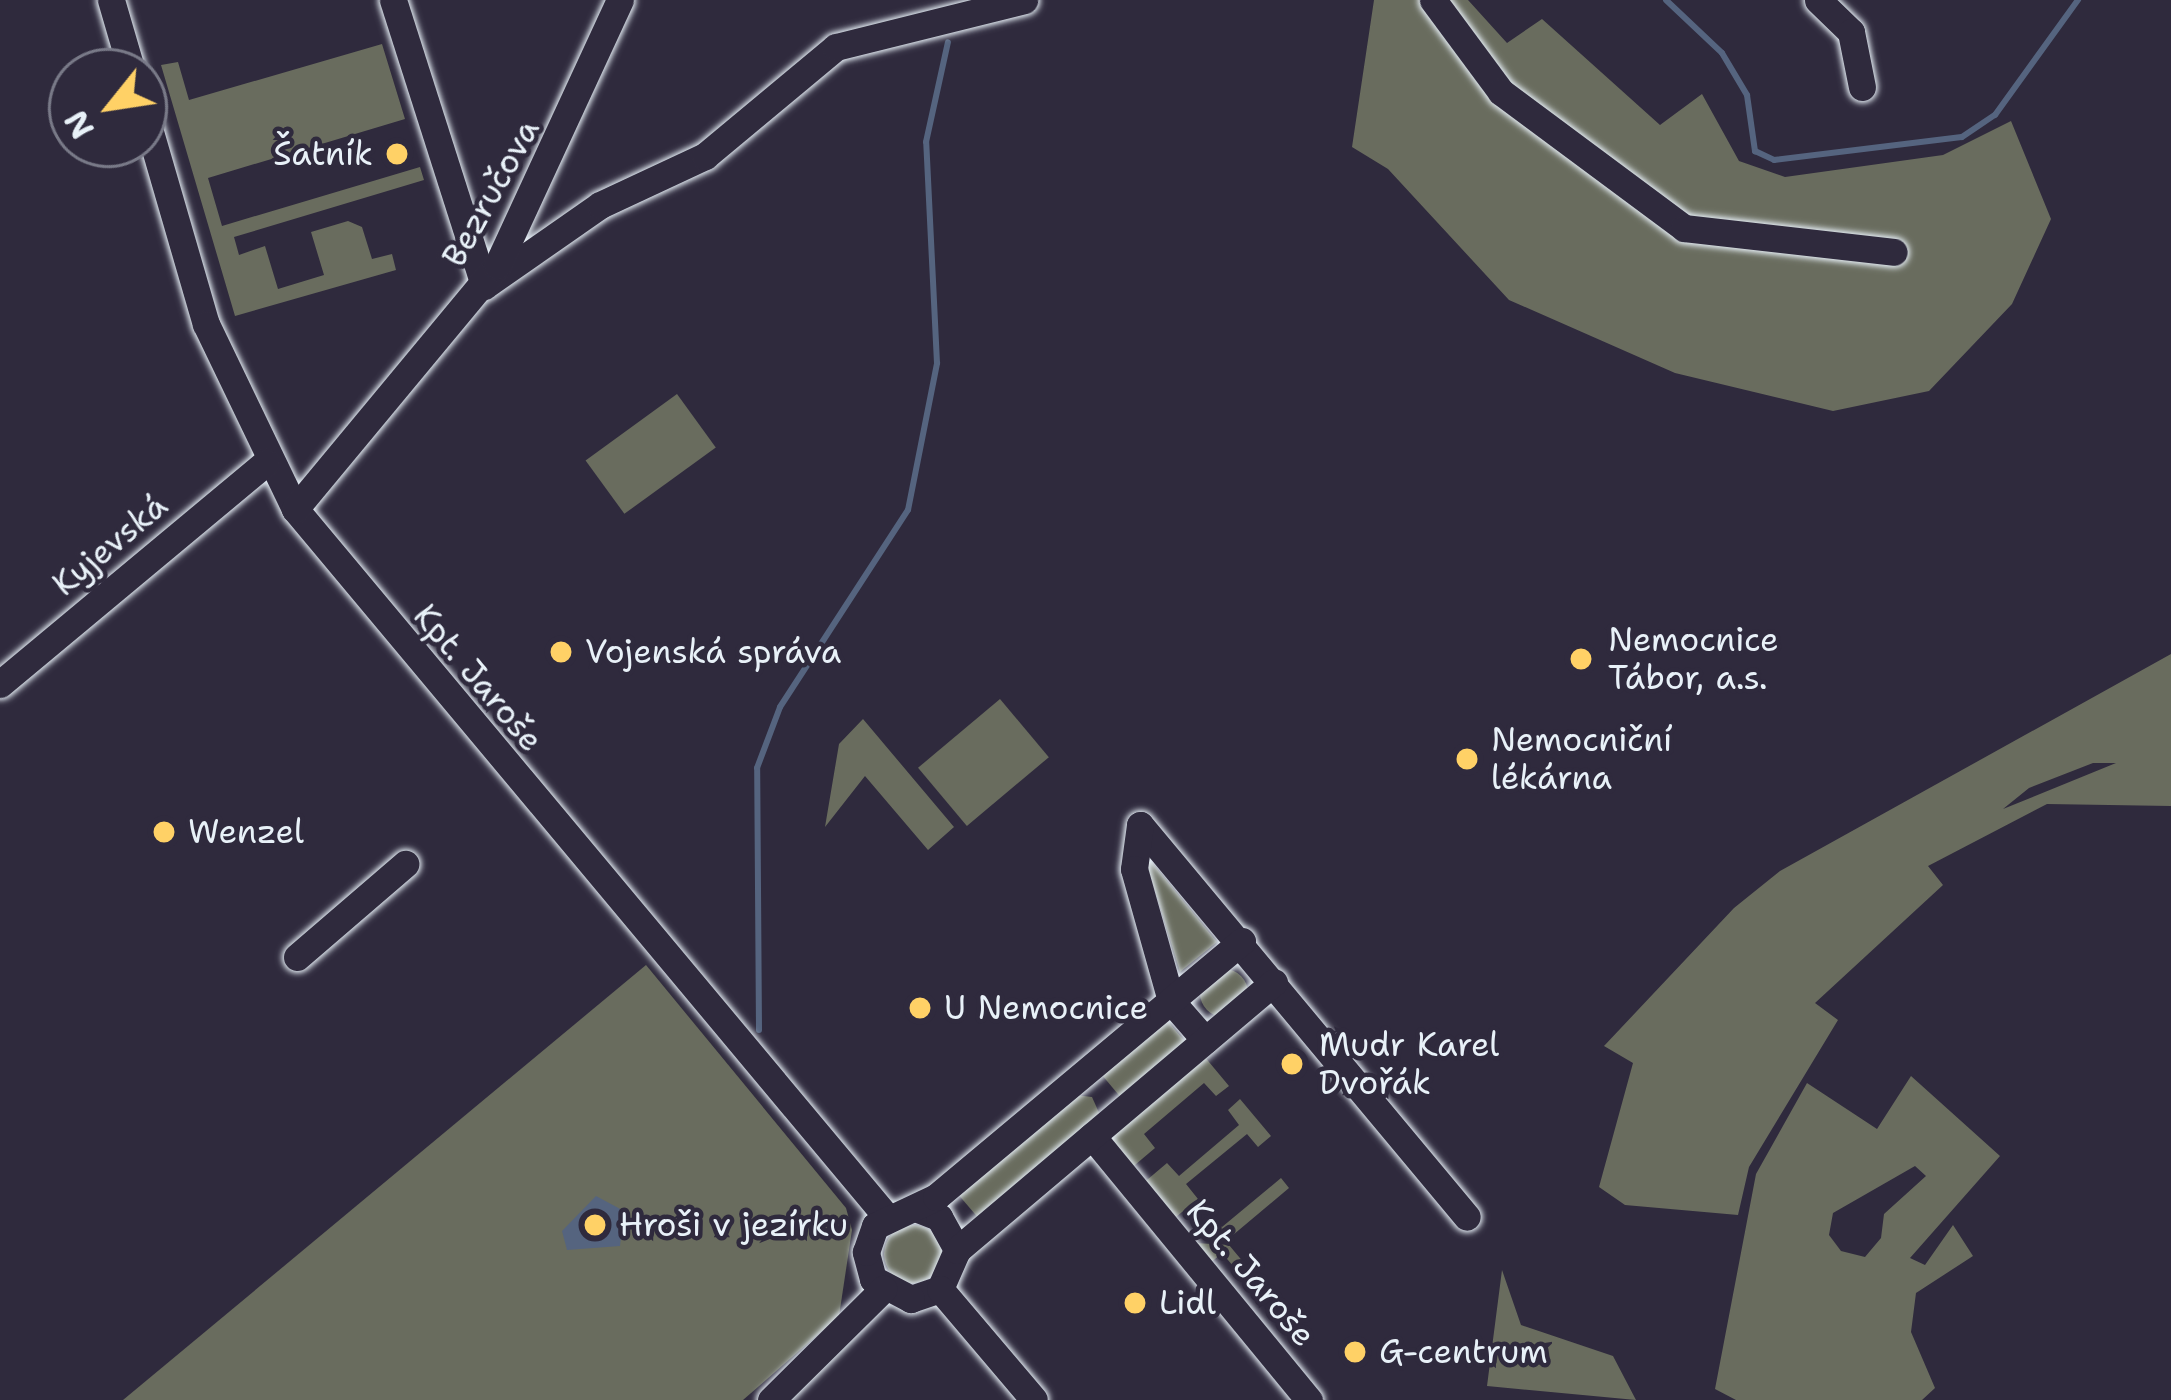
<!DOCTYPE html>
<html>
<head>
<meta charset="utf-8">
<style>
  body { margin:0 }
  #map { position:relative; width:2171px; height:1400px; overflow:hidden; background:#2f2a3d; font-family:"Shantell Sans",sans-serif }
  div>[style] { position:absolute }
  .green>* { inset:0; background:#696c5e; transform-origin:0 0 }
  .round { border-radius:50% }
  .water>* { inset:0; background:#55647f }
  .stream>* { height:6px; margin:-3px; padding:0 3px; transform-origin:3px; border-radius:3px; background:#55647f }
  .roads { filter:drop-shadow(0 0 3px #e8f1f8) drop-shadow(0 0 3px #e8f1f8) }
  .minor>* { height:27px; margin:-13.5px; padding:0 13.5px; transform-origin:13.5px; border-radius:13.5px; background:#2f2a3d }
  .dots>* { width:33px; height:33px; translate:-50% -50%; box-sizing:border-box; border:6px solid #2f2a3d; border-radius:50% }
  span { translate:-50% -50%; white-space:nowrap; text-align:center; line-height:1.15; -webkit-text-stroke:9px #2f2a3d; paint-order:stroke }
  .poi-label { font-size:33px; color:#e8f1f8 }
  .right { translate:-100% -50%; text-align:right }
  .left { translate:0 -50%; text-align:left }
  .street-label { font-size:33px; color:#e8f1f8 }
  .north { position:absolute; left:48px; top:48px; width:120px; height:120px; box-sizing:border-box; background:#2f2a3d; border:3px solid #797a88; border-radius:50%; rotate:240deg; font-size:33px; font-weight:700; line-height:48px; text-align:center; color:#e8f1f8 }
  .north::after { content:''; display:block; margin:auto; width:42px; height:54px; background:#ffd166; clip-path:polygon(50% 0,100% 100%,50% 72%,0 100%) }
</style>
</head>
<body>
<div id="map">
  <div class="green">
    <div style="clip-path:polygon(1374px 0,1468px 0,1507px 43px,1542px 19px,1660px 125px,1702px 94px,1739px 161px,1785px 177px,1943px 155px,2011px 121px,2051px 219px,2012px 304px,1929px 391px,1833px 411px,1675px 373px,1509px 300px,1388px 169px,1352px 147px)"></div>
    <div style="clip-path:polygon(382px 44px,405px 119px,208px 178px,222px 226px,420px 167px,424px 180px,234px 237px,239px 255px,265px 246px,278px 289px,324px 275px,311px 232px,348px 221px,362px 227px,372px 259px,392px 254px,396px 270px,235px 316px,161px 65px,178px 62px,189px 100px)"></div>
    <div style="left:677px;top:394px;width:66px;height:113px;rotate:54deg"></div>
    <div style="clip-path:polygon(evenodd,2171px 654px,2171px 806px,2047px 804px,1928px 866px,1943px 885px,1815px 1003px,1838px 1020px,1749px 1167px,1738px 1215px,1625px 1205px,1599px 1187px,1633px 1063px,1604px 1046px,1734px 908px,1780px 871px,2171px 654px,2093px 763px,2116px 763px,2003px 809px,2029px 788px,2093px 763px)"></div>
    <div style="left:1000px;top:699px;width:76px;height:107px;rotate:50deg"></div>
    <div style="clip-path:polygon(863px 719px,954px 827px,928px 850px,865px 776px,825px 827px,839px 744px)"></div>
    <div style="clip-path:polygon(1148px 858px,1217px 942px,1180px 972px,1147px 864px)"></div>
    <div style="clip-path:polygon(646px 965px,846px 1208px,852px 1230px,839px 1316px,743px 1400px,123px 1400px)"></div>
    <div class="round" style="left:1200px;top:969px;width:48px;height:48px"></div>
    <div style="left:1166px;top:1019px;width:35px;height:85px;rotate:50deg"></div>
    <div style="clip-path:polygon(1204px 1056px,1229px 1086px,1216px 1096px,1204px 1083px,1144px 1134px,1155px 1148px,1129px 1170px,1104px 1140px)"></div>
    <div style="clip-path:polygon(evenodd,1911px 1076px,2000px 1156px,1910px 1258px,1925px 1265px,1953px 1225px,1973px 1256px,1916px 1293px,1911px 1332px,1935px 1388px,1922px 1400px,1736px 1400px,1715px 1389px,1756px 1174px,1807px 1083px,1877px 1129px,1911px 1076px,1915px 1166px,1926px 1176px,1884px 1214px,1881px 1238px,1865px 1257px,1841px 1251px,1829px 1235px,1833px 1213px,1915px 1166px)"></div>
    <div style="clip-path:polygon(1075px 1095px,1092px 1097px,1100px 1115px,980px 1220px,957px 1193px)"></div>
    <div style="clip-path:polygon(1240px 1099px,1271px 1136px,1258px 1147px,1247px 1134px,1186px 1184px,1198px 1199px,1171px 1221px,1141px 1185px,1167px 1163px,1179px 1176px,1239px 1125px,1228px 1110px)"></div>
    <div style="clip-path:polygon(1281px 1178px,1289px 1188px,1233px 1235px,1196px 1232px,1210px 1214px,1222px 1227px)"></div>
    <div class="round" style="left:884px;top:1225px;width:58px;height:58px"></div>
    <div style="clip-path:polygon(1195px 1243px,1229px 1245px,1270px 1294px,1263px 1301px,1222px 1253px,1208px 1265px)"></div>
    <div style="clip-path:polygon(1502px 1270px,1521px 1325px,1613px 1356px,1636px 1400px,1487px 1386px)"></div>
  </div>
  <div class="water">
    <div style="clip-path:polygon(596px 1196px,624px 1211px,620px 1246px,567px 1250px,562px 1231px)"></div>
  </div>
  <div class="stream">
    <div style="left:1666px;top:0;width:77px;rotate:43.4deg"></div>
    <div style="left:1722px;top:53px;width:49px;rotate:59.2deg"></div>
    <div style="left:1747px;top:95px;width:57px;rotate:81.9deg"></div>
    <div style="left:1755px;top:151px;width:21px;rotate:25deg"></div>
    <div style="left:1774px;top:160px;width:189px;rotate:-7deg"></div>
    <div style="left:1962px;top:137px;width:40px;rotate:-34deg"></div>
    <div style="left:1995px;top:115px;width:142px;rotate:-54.2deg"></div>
    <div style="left:759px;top:1030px;width:262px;rotate:-90.4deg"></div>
    <div style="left:757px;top:768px;width:65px;rotate:-69.3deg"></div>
    <div style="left:780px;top:707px;width:235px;rotate:-57deg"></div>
    <div style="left:908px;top:510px;width:150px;rotate:-78.8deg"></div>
    <div style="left:937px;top:363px;width:221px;rotate:-92.8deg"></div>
    <div style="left:926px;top:142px;width:102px;rotate:-77.6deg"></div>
  </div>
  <div class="roads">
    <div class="minor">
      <div style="left:111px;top:0;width:75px;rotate:73.7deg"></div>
      <div style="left:393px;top:0;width:300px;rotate:72.3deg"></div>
      <div style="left:1433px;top:0;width:114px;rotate:53.5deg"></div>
      <div style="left:1501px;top:92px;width:228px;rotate:36.6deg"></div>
      <div style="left:1684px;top:228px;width:211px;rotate:6.5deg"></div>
      <div style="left:1818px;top:0;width:46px;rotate:44.1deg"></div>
      <div style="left:1851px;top:32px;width:56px;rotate:78.7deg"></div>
      <div style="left:144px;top:111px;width:222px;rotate:73.8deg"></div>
      <div style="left:206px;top:324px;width:205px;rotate:64.3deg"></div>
      <div style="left:295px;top:509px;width:921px;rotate:50.11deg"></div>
      <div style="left:484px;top:286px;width:141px;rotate:-34.9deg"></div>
      <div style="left:600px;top:205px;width:116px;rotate:-25deg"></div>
      <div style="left:705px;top:156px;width:170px;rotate:-39.8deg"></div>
      <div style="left:836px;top:47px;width:194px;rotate:-14deg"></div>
      <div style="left:295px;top:509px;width:316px;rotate:-50.3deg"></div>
      <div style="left:497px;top:266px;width:293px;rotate:-65.2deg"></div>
      <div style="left:0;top:684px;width:346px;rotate:-39.8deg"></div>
      <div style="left:1140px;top:825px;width:510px;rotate:50.17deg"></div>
      <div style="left:1140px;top:825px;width:44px;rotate:97.8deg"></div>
      <div style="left:1134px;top:869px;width:137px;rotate:74.3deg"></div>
      <div style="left:1171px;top:1001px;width:52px;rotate:48.9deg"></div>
      <div style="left:297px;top:957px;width:143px;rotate:-40.7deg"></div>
      <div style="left:1092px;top:1136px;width:342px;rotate:50.6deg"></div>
      <div style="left:915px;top:1208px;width:26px;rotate:21deg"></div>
      <div style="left:939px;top:1217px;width:38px;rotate:61deg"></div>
      <div style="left:957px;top:1250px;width:43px;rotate:113.6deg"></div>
      <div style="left:940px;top:1289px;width:31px;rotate:161deg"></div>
      <div style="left:911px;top:1299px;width:43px;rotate:-152.2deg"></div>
      <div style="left:873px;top:1279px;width:28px;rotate:-105deg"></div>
      <div style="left:866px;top:1252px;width:28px;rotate:-71deg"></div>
      <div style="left:875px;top:1226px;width:68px;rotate:-25.4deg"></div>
      <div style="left:936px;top:1197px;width:399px;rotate:-39.9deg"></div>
      <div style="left:957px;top:1250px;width:415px;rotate:-40.2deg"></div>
      <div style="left:940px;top:1289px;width:145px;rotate:49.7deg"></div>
      <div style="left:771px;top:1400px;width:158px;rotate:-44.7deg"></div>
    </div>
  </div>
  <div class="dots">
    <div style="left:397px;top:154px;background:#ffd166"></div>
    <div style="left:561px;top:652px;background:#ffd166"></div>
    <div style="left:1581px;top:659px;background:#ffd166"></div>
    <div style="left:1467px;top:759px;background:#ffd166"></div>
    <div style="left:164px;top:832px;background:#ffd166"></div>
    <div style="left:920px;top:1008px;background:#ffd166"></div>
    <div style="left:1292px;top:1064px;background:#ffd166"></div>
    <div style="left:595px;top:1225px;background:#ffd166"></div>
    <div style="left:1135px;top:1303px;background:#ffd166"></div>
    <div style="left:1355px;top:1352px;background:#ffd166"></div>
  </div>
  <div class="poi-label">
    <span class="right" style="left:373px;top:154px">Šatník</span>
    <span class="left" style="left:1608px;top:659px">Nemocnice<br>Tábor, a.s.</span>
    <span class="left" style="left:585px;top:652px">Vojenská správa</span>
    <span class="left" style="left:1491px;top:759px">Nemocniční<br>lékárna</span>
    <span class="left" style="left:188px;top:832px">Wenzel</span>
    <span class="left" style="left:944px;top:1008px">U Nemocnice</span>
    <span class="left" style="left:1319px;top:1064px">Mudr Karel<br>Dvořák</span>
    <span class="left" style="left:619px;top:1225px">Hroši v jezírku</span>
    <span class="left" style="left:1159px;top:1303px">Lidl</span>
    <span class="left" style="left:1379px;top:1352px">G-centrum</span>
  </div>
  <div class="street-label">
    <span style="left:491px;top:193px;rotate:-61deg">Bezručova</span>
    <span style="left:110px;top:545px;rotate:-40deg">Kyjevská</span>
    <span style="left:478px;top:678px;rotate:50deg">Kpt. Jaroše</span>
    <span style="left:1251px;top:1273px;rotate:50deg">Kpt. Jaroše</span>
  </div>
  <div class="north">N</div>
</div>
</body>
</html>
